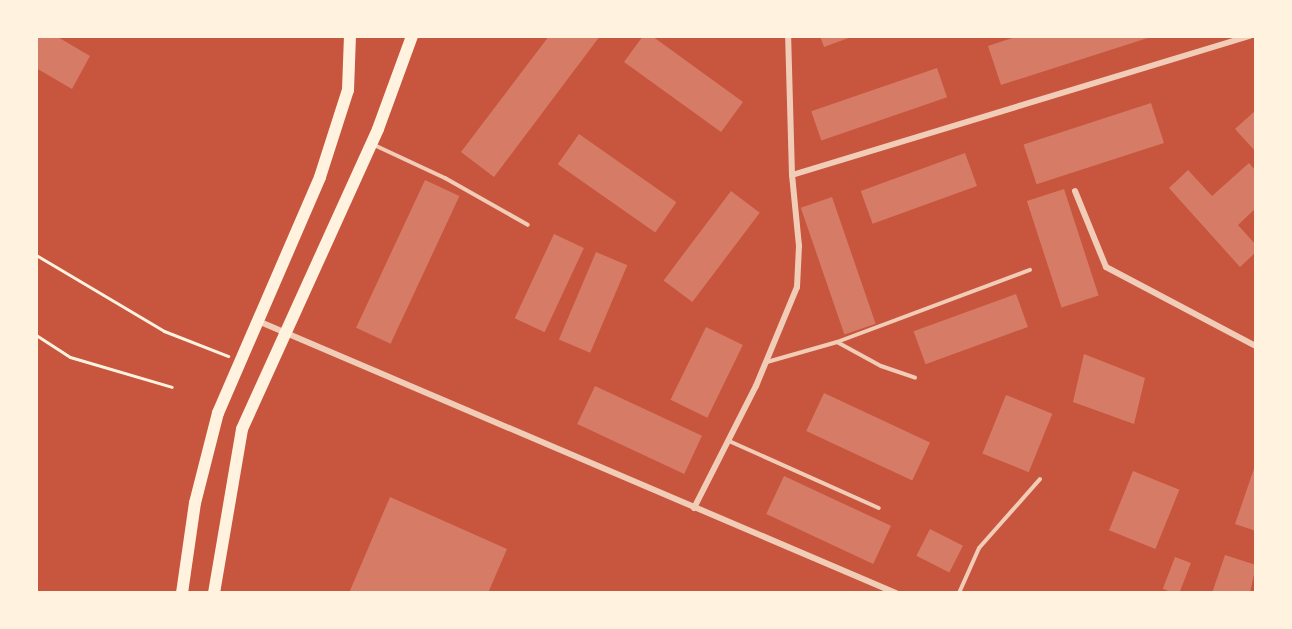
<!DOCTYPE html>
<html>
<head>
<meta charset="utf-8">
<style>
  body { margin:0 }
  #map { position:relative; width:1292px; height:629px; overflow:hidden; background:#c8553d; font-family:"Exo 2",sans-serif }
  div>[style] { position:absolute }
  .building>* { inset:0; background:#d67c66; transform-origin:0 0 }
  .path>* { height:3px; margin:-1.5px; padding:0 1.5px; transform-origin:1.5px; border-radius:1.5px; background:#fff3e0 }
  .service>* { height:4px; margin:-2px; padding:0 2px; transform-origin:2px; border-radius:2px; background:#f1ccb7 }
  .minor>* { height:6px; margin:-3px; padding:0 3px; transform-origin:3px; border-radius:3px; background:#f1ccb7 }
  .secondary>* { height:12px; margin:-6px; padding:0 6px; transform-origin:6px; border-radius:6px; background:#fff3e0 }
  span { translate:-50% -50%; white-space:nowrap; text-align:center; line-height:1.15; -webkit-text-stroke:6px #fff3e0; paint-order:stroke }
  .frame { position:absolute; inset:0; border:38px solid #fff3e0; pointer-events:none }
</style>
</head>
<body>
<div id="map">
  <div class="building">
    <div style="clip-path:polygon(36px 36px,56px 36px,90px 56px,72px 89px,36px 68px)"></div>
    <div style="clip-path:polygon(549px 36px,600px 36px,494px 177px,461px 152px)"></div>
    <div style="clip-path:polygon(643px 36px,652px 36px,743px 102px,721px 132px,624px 62px)"></div>
    <div style="clip-path:polygon(820px 36px,854px 36px,824px 47px)"></div>
    <div style="clip-path:polygon(1018px 36px,1154px 36px,1001px 85px,988px 46px)"></div>
    <div style="left:937px;top:68px;width:31px;height:133px;rotate:71deg"></div>
    <div style="left:1151px;top:103px;width:42px;height:134px;rotate:72deg"></div>
    <div style="clip-path:polygon(1256px 110px,1256px 152px,1235px 129px)"></div>
    <div style="left:579px;top:134px;width:119px;height:37px;rotate:35deg"></div>
    <div style="left:965px;top:153px;width:35px;height:111px;rotate:70deg"></div>
    <div style="clip-path:polygon(1249px 163px,1256px 171px,1256px 208px,1238px 225px,1256px 245px,1256px 252px,1240px 267px,1169px 188px,1188px 170px,1212px 196px)"></div>
    <div style="left:425px;top:180px;width:38px;height:163px;rotate:25deg"></div>
    <div style="left:1064px;top:189px;width:112px;height:39px;rotate:72deg"></div>
    <div style="left:731px;top:191px;width:36px;height:112px;rotate:37deg"></div>
    <div style="left:832px;top:197px;width:134px;height:33px;rotate:71deg"></div>
    <div style="left:554px;top:234px;width:33px;height:93px;rotate:25deg"></div>
    <div style="left:596px;top:252px;width:34px;height:95px;rotate:23deg"></div>
    <div style="left:1016px;top:294px;width:35px;height:109px;rotate:70deg"></div>
    <div style="left:706px;top:327px;width:41px;height:81px;rotate:26deg"></div>
    <div style="clip-path:polygon(1084px 354px,1145px 378px,1134px 424px,1073px 402px)"></div>
    <div style="left:595px;top:386px;width:118px;height:42px;rotate:25deg"></div>
    <div style="left:824px;top:393px;width:117px;height:42px;rotate:25deg"></div>
    <div style="left:1006px;top:395px;width:50px;height:63px;rotate:22deg"></div>
    <div style="clip-path:polygon(1256px 463px,1256px 531px,1235px 524px)"></div>
    <div style="left:1133px;top:471px;width:50px;height:64px;rotate:22deg"></div>
    <div style="left:784px;top:476px;width:118px;height:42px;rotate:25deg"></div>
    <div style="clip-path:polygon(390px 497px,507px 549px,488px 593px,349px 593px)"></div>
    <div style="left:930px;top:529px;width:37px;height:30px;rotate:27deg"></div>
    <div style="clip-path:polygon(1225px 555px,1256px 565px,1250px 593px,1212px 593px)"></div>
    <div style="left:1175px;top:557px;width:17px;height:34px;rotate:21deg"></div>
  </div>
  <div class="path">
    <div style="left:36px;top:255px;width:149px;rotate:30.7deg"></div>
    <div style="left:164px;top:331px;width:69px;rotate:21.3deg"></div>
    <div style="left:36px;top:335px;width:40px;rotate:32.9deg"></div>
    <div style="left:70px;top:357px;width:106px;rotate:16.4deg"></div>
  </div>
  <div class="service">
    <div style="left:372px;top:144px;width:81px;rotate:25deg"></div>
    <div style="left:445px;top:178px;width:95px;rotate:29.5deg"></div>
    <div style="left:837px;top:342px;width:206px;rotate:-20.5deg"></div>
    <div style="left:767px;top:362px;width:73px;rotate:-15.9deg"></div>
    <div style="left:837px;top:342px;width:50px;rotate:28.6deg"></div>
    <div style="left:881px;top:366px;width:36px;rotate:19deg"></div>
    <div style="left:729px;top:441px;width:164px;rotate:24.1deg"></div>
    <div style="left:959px;top:593px;width:49px;rotate:-66deg"></div>
    <div style="left:979px;top:548px;width:92px;rotate:-48.5deg"></div>
  </div>
  <div class="minor">
    <div style="left:792px;top:175px;width:479px;rotate:-16.9deg"></div>
    <div style="left:1075px;top:191px;width:82px;rotate:67.8deg"></div>
    <div style="left:1106px;top:267px;width:170px;rotate:27.8deg"></div>
    <div style="left:258px;top:321px;width:694px;rotate:23.09deg"></div>
    <div style="left:694px;top:508px;width:137px;rotate:-63.1deg"></div>
    <div style="left:756px;top:386px;width:107px;rotate:-67.5deg"></div>
    <div style="left:797px;top:287px;width:41px;rotate:-87.2deg"></div>
    <div style="left:799px;top:246px;width:71px;rotate:-95.6deg"></div>
    <div style="left:792px;top:175px;width:139px;rotate:-91.6deg"></div>
  </div>
  <div class="secondary">
    <div style="left:182px;top:593px;width:91px;rotate:-81.8deg"></div>
    <div style="left:195px;top:503px;width:93px;rotate:-75.7deg"></div>
    <div style="left:218px;top:413px;width:257px;rotate:-66.6deg"></div>
    <div style="left:320px;top:177px;width:91px;rotate:-72.2deg"></div>
    <div style="left:348px;top:90px;width:54px;rotate:-87.9deg"></div>
    <div style="left:214px;top:593px;width:166px;rotate:-80.3deg"></div>
    <div style="left:242px;top:429px;width:329px;rotate:-65.6deg"></div>
    <div style="left:378px;top:129px;width:99px;rotate:-69.9deg"></div>
  </div>
  <div class="frame"></div>
</div>
</body>
</html>
